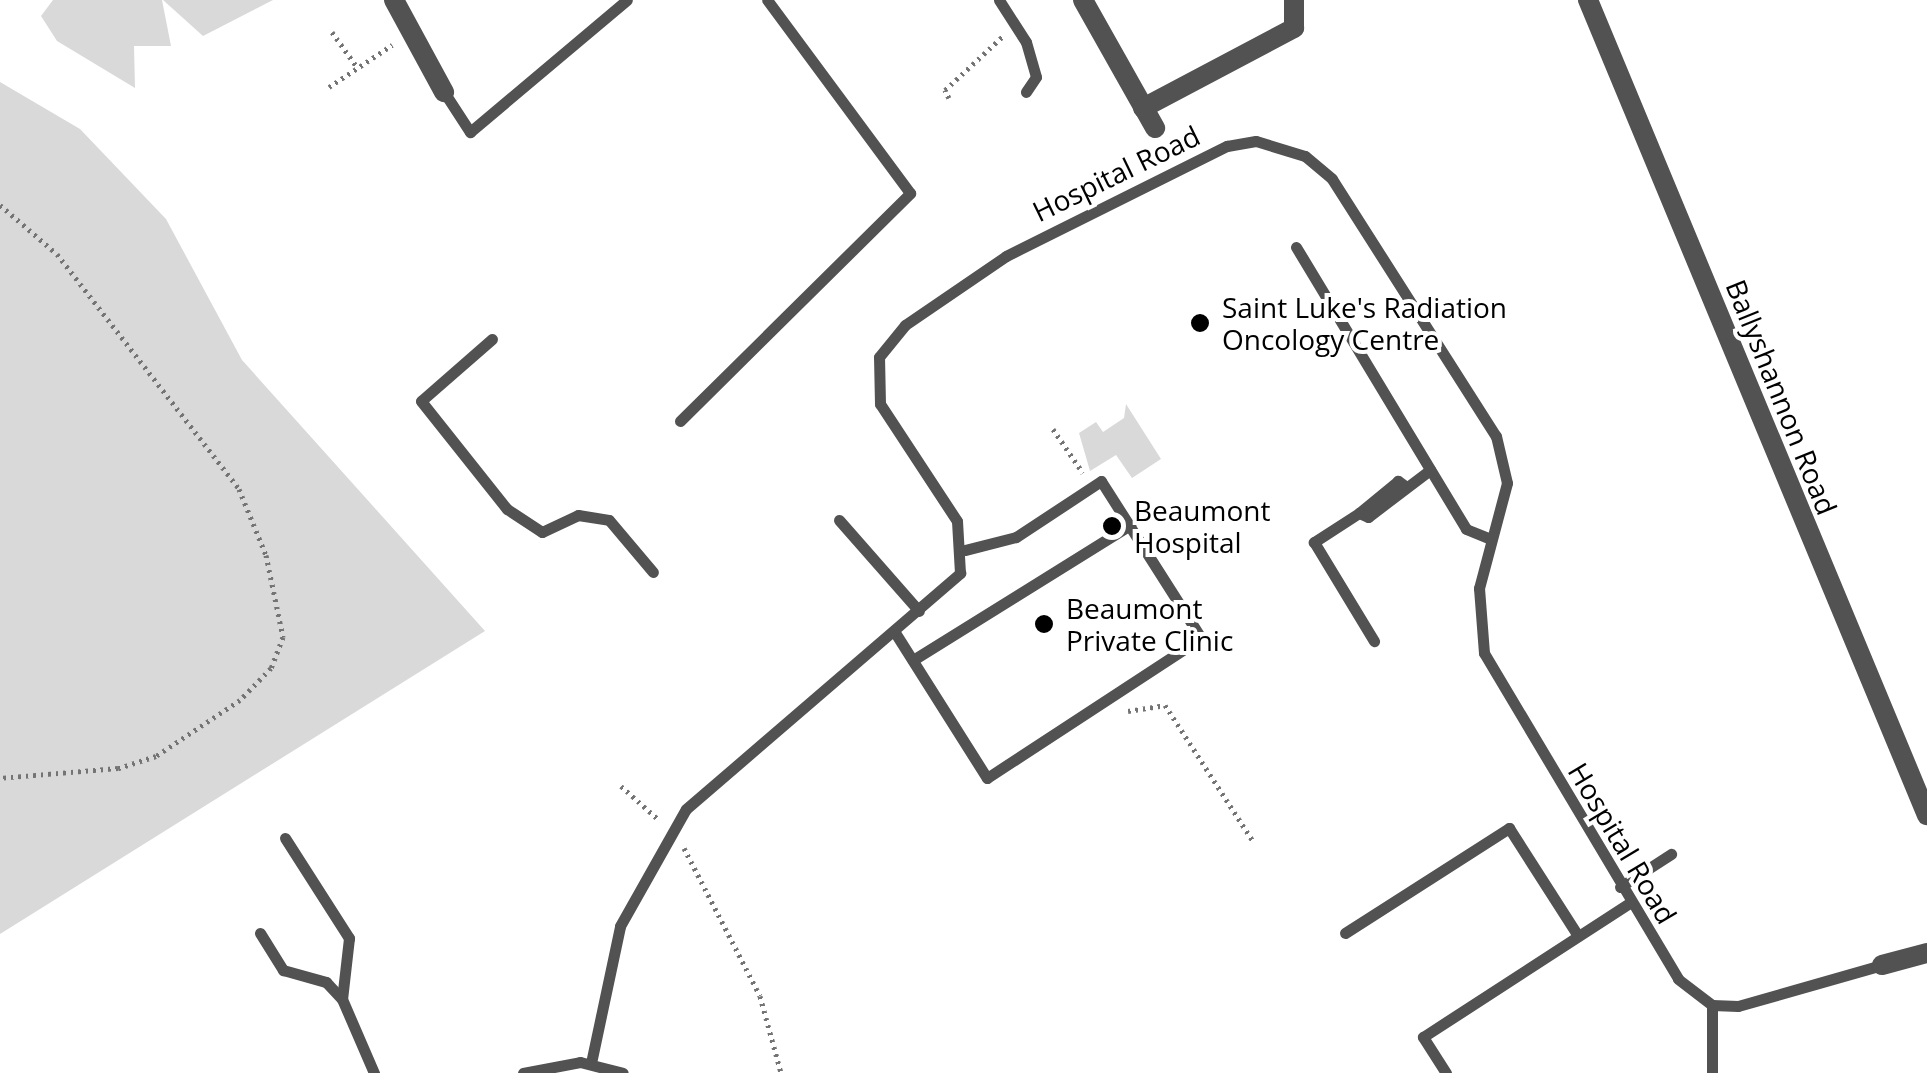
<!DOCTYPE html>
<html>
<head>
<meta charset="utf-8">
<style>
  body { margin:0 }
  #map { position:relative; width:1927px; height:1073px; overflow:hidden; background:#fff; font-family:"Open Sans",sans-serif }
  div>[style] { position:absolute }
  .green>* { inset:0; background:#d9d9d9 }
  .path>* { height:5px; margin-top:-2.5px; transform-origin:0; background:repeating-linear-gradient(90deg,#747474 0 2.5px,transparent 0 7.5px) }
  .lane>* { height:11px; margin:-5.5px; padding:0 5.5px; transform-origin:5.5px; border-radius:5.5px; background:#525252 }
  .street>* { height:20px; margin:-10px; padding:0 10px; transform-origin:10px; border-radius:10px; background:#525252 }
  .dots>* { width:28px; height:28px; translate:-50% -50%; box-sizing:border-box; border:5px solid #fff; border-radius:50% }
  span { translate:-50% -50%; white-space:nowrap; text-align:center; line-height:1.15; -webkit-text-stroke:8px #fff; paint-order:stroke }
  .street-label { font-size:28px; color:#000 }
  .poi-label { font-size:28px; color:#000 }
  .left { translate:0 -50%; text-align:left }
</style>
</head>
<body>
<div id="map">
  <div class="green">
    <div style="clip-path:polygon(53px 0,162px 0,171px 46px,134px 46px,135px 88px,57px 41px,41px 16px)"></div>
    <div style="clip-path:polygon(163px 0,273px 0,203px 36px)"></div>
    <div style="clip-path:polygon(0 82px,80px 129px,166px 219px,242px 360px,485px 631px,0 934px)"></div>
    <div style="clip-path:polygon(1126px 404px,1161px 459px,1132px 478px,1116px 455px,1090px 471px,1079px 433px,1096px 422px,1103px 432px,1124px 418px)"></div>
  </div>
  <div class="path">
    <div style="left:332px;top:32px;width:43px;rotate:54.5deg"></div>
    <div style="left:329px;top:87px;width:76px;rotate:-33.7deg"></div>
    <div style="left:949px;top:98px;width:9px;rotate:-117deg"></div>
    <div style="left:945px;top:90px;width:78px;rotate:-42.9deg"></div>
    <div style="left:0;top:205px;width:75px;rotate:40.7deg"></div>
    <div style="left:57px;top:254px;width:297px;rotate:52.2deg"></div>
    <div style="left:239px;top:489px;width:71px;rotate:67.8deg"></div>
    <div style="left:266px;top:555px;width:84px;rotate:78.3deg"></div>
    <div style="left:283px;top:637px;width:33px;rotate:111deg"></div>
    <div style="left:271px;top:668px;width:45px;rotate:134.1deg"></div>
    <div style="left:240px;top:700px;width:101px;rotate:146.3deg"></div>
    <div style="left:156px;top:756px;width:40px;rotate:162deg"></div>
    <div style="left:118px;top:768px;width:118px;rotate:175.2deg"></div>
    <div style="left:1053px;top:429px;width:53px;rotate:55.7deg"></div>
    <div style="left:1128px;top:711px;width:37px;rotate:-9deg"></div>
    <div style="left:1165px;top:705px;width:162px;rotate:57.1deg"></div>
    <div style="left:621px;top:786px;width:52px;rotate:41.9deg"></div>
    <div style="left:684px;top:848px;width:166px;rotate:62.8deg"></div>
    <div style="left:760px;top:996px;width:80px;rotate:74.7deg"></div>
  </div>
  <div class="lane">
    <div style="left:999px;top:0;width:50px;rotate:57.3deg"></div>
    <div style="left:1026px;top:42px;width:36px;rotate:74deg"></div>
    <div style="left:1036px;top:77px;width:18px;rotate:124deg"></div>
    <div style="left:444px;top:92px;width:48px;rotate:57deg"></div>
    <div style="left:470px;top:132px;width:205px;rotate:-40.1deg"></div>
    <div style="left:1296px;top:247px;width:329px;rotate:58.9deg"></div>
    <div style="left:1466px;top:529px;width:27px;rotate:22deg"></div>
    <div style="left:492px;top:339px;width:94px;rotate:138.9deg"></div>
    <div style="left:421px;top:401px;width:138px;rotate:51.5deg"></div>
    <div style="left:507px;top:509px;width:42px;rotate:33.3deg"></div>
    <div style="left:542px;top:532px;width:40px;rotate:-25deg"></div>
    <div style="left:578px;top:515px;width:31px;rotate:9deg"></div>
    <div style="left:609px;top:520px;width:68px;rotate:49.8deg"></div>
    <div style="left:680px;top:421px;width:324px;rotate:-44.7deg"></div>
    <div style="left:910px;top:193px;width:240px;rotate:-126.5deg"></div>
    <div style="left:1405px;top:486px;width:9px;rotate:-144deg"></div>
    <div style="left:1398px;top:481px;width:50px;rotate:140.6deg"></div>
    <div style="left:1359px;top:513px;width:10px;rotate:24deg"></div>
    <div style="left:1368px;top:517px;width:78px;rotate:-37.2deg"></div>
    <div style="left:1359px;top:513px;width:54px;rotate:147.2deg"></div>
    <div style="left:1314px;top:542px;width:116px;rotate:58.8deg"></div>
    <div style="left:839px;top:520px;width:121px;rotate:48.7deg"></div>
    <div style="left:894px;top:631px;width:174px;rotate:57.7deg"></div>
    <div style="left:987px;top:778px;width:256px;rotate:-33.2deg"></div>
    <div style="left:1201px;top:638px;width:186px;rotate:-122.5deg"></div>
    <div style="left:1101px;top:481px;width:102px;rotate:146.6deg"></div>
    <div style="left:1016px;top:537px;width:53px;rotate:165.7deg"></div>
    <div style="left:913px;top:660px;width:256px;rotate:-31.9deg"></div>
    <div style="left:285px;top:838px;width:119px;rotate:57.4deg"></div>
    <div style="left:349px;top:938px;width:61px;rotate:96.5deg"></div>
    <div style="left:1620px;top:887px;width:61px;rotate:-32.9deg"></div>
    <div style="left:260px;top:933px;width:44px;rotate:58.1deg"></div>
    <div style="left:283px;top:970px;width:45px;rotate:15.6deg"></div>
    <div style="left:326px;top:982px;width:23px;rotate:47deg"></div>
    <div style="left:342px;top:999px;width:81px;rotate:66.6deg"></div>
    <div style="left:1345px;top:933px;width:195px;rotate:-32.6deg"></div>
    <div style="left:1509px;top:828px;width:128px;rotate:57.4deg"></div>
    <div style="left:1712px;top:1005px;width:68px;rotate:90deg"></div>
    <div style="left:591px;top:1063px;width:140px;rotate:-78deg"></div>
    <div style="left:620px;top:926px;width:134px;rotate:-60.6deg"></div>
    <div style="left:686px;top:809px;width:362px;rotate:-40.7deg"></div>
    <div style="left:960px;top:573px;width:52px;rotate:-93.3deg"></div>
    <div style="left:957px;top:521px;width:140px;rotate:-123.3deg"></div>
    <div style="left:880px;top:404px;width:47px;rotate:-91.2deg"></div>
    <div style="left:879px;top:357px;width:41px;rotate:-50.9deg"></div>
    <div style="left:905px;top:325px;width:122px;rotate:-34.3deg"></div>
    <div style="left:1006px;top:256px;width:247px;rotate:-26.5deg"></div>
    <div style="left:1227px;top:146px;width:29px;rotate:-10deg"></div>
    <div style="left:1256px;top:141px;width:51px;rotate:17deg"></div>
    <div style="left:1305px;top:156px;width:35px;rotate:40deg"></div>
    <div style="left:1332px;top:179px;width:305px;rotate:57.5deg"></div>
    <div style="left:1496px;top:436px;width:48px;rotate:76.8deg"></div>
    <div style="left:1507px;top:483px;width:109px;rotate:104.9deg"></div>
    <div style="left:1479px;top:588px;width:65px;rotate:85.6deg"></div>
    <div style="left:1484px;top:653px;width:379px;rotate:59.2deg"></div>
    <div style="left:1678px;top:979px;width:43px;rotate:37.4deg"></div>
    <div style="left:1712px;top:1005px;width:26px;rotate:2deg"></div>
    <div style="left:1738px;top:1006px;width:150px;rotate:-15.9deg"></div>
    <div style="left:523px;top:1073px;width:58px;rotate:-10.9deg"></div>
    <div style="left:580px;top:1062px;width:44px;rotate:14.3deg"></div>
    <div style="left:1446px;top:1073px;width:43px;rotate:-122.6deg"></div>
    <div style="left:1423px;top:1037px;width:246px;rotate:-33deg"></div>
  </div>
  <div class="street">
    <div style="left:394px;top:0;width:105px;rotate:61.5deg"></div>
    <div style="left:1083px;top:0;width:147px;rotate:60.6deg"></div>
    <div style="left:1588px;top:0;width:883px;rotate:67.42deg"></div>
    <div style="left:1143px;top:108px;width:171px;rotate:-27.9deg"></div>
    <div style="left:1294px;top:28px;width:28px;rotate:-90deg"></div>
    <div style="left:1882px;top:965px;width:47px;rotate:-14.9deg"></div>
  </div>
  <div class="dots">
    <div style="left:1200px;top:323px;background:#000"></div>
    <div style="left:1112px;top:526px;background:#000"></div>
    <div style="left:1044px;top:624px;background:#000"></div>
  </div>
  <div class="street-label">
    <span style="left:1116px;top:173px;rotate:-26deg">Hospital Road</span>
    <span style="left:1782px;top:397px;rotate:68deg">Ballyshannon Road</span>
    <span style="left:1623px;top:843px;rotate:59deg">Hospital Road</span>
  </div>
  <div class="poi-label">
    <span class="left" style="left:1222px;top:323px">Saint Luke's Radiation<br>Oncology Centre</span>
    <span class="left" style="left:1134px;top:526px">Beaumont<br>Hospital</span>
    <span class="left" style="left:1066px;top:624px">Beaumont<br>Private Clinic</span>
  </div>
</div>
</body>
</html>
